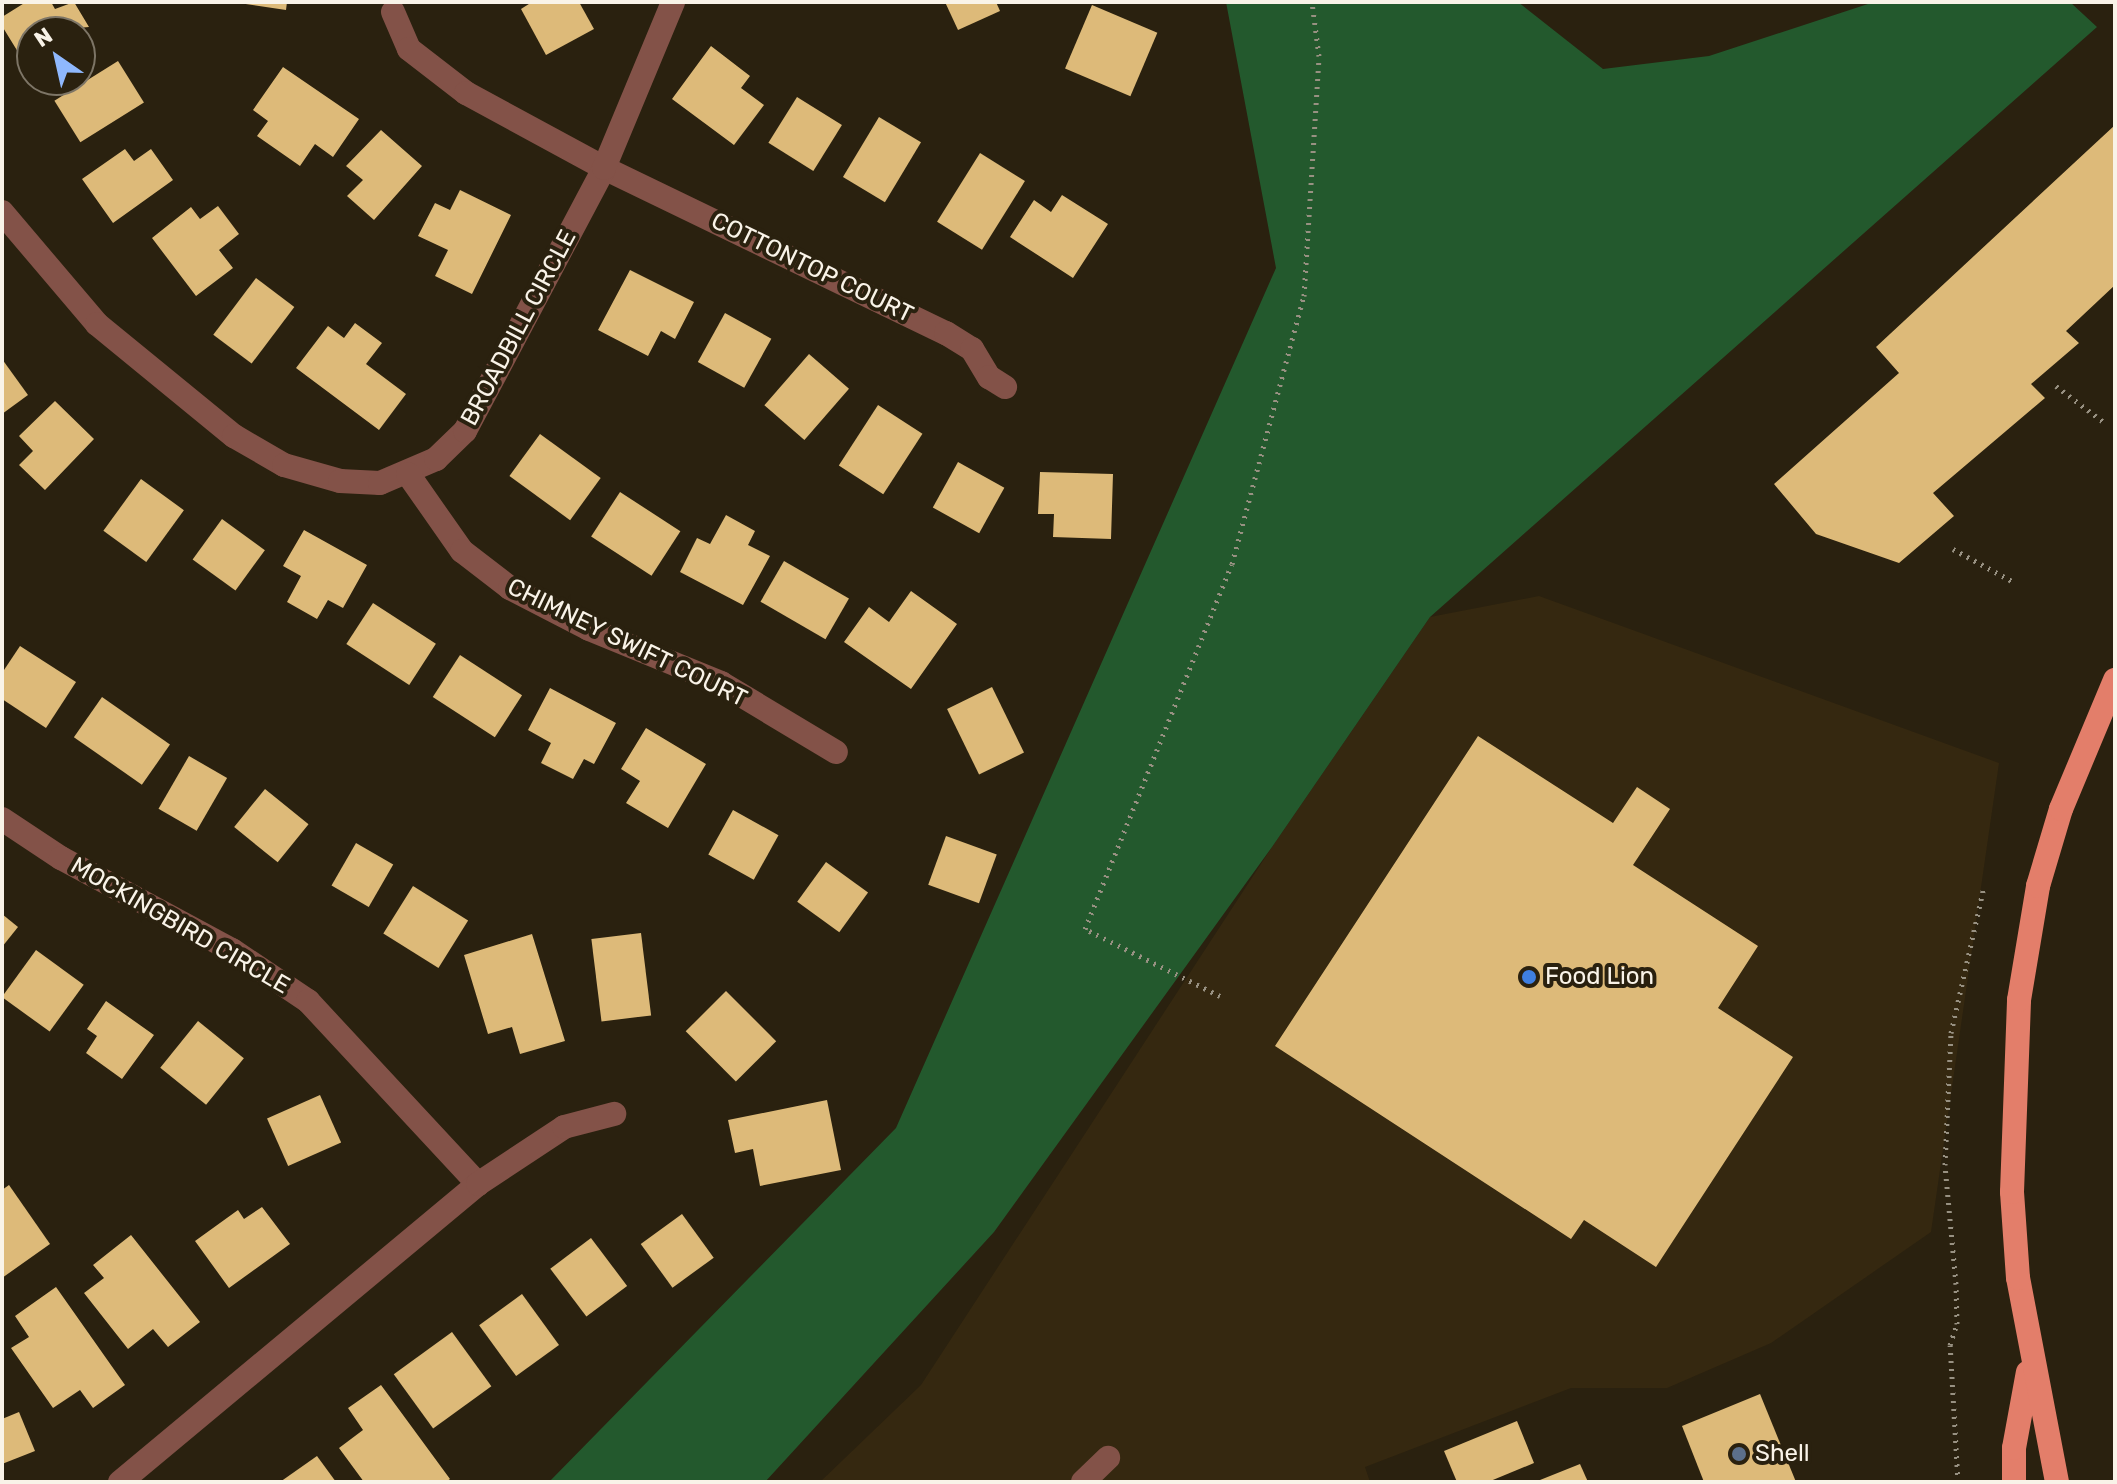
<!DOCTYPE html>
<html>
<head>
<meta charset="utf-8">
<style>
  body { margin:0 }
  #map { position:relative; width:2117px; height:1484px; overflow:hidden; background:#2a210f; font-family:Rubik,sans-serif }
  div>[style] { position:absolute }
  .built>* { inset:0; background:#352810 }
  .forest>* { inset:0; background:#23592d }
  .building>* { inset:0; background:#ddba79; transform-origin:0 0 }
  .path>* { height:5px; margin-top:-2.5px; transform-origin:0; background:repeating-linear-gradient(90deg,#989182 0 2px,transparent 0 8px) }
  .minor>* { height:24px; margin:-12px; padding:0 12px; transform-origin:12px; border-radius:12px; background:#835248 }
  .major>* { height:24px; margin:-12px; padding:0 12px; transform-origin:12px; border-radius:12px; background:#e37e6a }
  .dots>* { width:22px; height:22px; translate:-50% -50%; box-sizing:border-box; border:4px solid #2a210f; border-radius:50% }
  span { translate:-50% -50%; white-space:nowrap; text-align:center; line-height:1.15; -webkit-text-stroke:8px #2a210f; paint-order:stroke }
  .street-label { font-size:24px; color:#f9f3e8 }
  .poi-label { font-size:24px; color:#f9f3e8 }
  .left { translate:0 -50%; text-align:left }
  .frame { position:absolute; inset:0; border:4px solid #f9f3e8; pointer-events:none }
  .north { position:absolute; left:16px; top:16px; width:80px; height:80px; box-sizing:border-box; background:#2a210f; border:2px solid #7d7566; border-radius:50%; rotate:326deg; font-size:22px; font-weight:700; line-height:32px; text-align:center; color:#f9f3e8 }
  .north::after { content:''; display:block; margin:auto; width:28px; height:36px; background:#8fb8fd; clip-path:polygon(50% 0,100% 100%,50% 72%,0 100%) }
</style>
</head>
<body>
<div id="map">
  <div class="built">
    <div style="clip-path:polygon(1539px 596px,1999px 763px,1931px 1232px,1771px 1343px,1667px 1388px,1571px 1388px,1365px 1467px,1370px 1482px,820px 1482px,921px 1385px,1272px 847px,1430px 617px)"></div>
  </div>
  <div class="forest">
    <div style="clip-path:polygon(1226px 2px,1518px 2px,1603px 69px,1709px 56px,1874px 2px,2070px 2px,2097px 27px,1430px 617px,1272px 847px,994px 1232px,765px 1482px,549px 1482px,896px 1128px,1276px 268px)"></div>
  </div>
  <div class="building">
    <div style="clip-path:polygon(26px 2px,51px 2px,55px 9px,74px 2px,89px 27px,32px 32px,32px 62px,26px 65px,2px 26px,2px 17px)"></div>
    <div style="clip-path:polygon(232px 2px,287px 2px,286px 10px)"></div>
    <div style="clip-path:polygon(532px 2px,579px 2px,594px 29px,546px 55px,521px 9px)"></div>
    <div style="clip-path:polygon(945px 2px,996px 2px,1000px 11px,958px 30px)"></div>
    <div style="left:1092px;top:5px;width:71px;height:69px;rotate:23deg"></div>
    <div style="clip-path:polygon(711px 46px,750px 76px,741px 88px,764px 105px,734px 145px,672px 99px)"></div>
    <div style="left:118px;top:61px;width:49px;height:75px;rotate:58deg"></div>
    <div style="clip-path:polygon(283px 67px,359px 119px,333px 157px,315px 144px,300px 166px,257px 136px,268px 121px,253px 110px)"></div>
    <div style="left:797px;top:97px;width:53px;height:54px;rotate:32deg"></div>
    <div style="left:879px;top:117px;width:49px;height:70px;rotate:31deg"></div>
    <div style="clip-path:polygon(2115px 125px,2115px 285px,2066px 331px,2079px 343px,2031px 384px,2045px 398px,1933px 493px,1954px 516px,1899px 563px,1816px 534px,1774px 484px,1899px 373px,1876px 347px)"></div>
    <div style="clip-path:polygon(381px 130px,422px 166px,374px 220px,347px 196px,363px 180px,346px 166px)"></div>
    <div style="clip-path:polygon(125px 149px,134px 161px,151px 149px,173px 180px,113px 223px,82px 179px)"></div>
    <div style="left:980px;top:153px;width:53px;height:81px;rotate:32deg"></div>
    <div style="clip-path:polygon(460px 190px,511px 215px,472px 294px,435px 276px,448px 250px,418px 236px,435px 203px,450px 210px)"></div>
    <div style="clip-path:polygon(1062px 195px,1108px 224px,1073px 278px,1010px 237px,1034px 200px,1051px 212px)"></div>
    <div style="clip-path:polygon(218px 206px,239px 234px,219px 250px,233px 268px,196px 296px,152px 238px,191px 207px,200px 219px)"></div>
    <div style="clip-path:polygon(630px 270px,694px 302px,675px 339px,661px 331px,648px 356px,598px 330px)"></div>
    <div style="left:256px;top:278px;width:48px;height:71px;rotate:37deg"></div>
    <div style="left:725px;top:313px;width:53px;height:56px;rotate:29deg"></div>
    <div style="clip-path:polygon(355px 323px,382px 343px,366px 364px,406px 394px,379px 430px,296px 368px,328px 326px,344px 338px)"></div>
    <div style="left:809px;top:354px;width:53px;height:68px;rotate:41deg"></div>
    <div style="clip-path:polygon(2px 359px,28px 395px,2px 414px)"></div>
    <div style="clip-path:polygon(55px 401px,94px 439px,45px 490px,19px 465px,33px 451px,19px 436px)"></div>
    <div style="left:878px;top:405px;width:53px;height:72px;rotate:33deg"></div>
    <div style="left:540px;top:434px;width:75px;height:52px;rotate:36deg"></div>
    <div style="left:958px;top:462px;width:53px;height:52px;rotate:29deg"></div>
    <div style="clip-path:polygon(1040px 472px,1113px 474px,1111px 539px,1053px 537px,1054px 514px,1038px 514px)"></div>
    <div style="left:141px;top:479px;width:53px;height:64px;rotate:36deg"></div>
    <div style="left:620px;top:492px;width:72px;height:53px;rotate:33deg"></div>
    <div style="clip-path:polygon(726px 515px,755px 531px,748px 545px,770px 556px,743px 605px,680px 572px,697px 538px,710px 544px)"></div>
    <div style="left:222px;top:519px;width:53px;height:50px;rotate:36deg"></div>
    <div style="clip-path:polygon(304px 530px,367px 565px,343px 608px,328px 600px,317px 619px,287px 602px,301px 576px,283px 566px)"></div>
    <div style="left:784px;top:561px;width:75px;height:47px;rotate:30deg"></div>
    <div style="clip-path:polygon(911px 591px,957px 624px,911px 689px,844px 642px,869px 607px,889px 622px)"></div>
    <div style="left:373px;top:603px;width:75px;height:49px;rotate:33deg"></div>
    <div style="clip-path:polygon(20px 646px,76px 682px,46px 728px,2px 699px,2px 673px)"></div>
    <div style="left:460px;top:655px;width:74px;height:50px;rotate:33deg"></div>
    <div style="left:992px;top:687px;width:73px;height:50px;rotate:64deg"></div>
    <div style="clip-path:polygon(550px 688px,616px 723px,594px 764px,584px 759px,573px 779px,541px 763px,551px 743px,528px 730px)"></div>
    <div style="left:102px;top:697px;width:83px;height:49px;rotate:35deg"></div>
    <div style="clip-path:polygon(646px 728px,706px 764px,668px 828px,626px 803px,640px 781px,621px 769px)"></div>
    <div style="clip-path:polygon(1478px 736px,1613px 823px,1637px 787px,1670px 809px,1633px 865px,1758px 946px,1718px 1008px,1793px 1057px,1656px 1267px,1584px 1220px,1571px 1239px,1275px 1046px)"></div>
    <div style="left:189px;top:756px;width:44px;height:61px;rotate:30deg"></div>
    <div style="left:265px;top:789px;width:56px;height:49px;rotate:39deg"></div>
    <div style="left:733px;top:810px;width:52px;height:51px;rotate:29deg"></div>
    <div style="left:946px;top:836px;width:54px;height:52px;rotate:20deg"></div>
    <div style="left:356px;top:843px;width:43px;height:49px;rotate:30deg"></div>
    <div style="left:826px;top:862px;width:52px;height:49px;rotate:36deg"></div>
    <div style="left:413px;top:886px;width:65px;height:56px;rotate:32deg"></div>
    <div style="clip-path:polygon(2px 914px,18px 927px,2px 947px)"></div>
    <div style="left:641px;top:933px;width:83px;height:50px;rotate:83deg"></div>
    <div style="clip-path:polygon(532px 934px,565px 1041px,520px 1054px,512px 1027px,488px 1034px,464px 955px)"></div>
    <div style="left:36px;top:950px;width:59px;height:58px;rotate:36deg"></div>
    <div style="left:726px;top:991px;width:71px;height:57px;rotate:45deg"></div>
    <div style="clip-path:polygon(106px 1001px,154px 1035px,122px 1079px,86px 1053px,97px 1036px,87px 1029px)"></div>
    <div style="left:198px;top:1021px;width:59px;height:60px;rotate:39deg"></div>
    <div style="left:320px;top:1095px;width:52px;height:58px;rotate:66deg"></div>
    <div style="clip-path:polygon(827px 1100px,841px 1170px,760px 1186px,753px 1149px,735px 1153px,728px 1120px)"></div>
    <div style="clip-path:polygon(9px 1185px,50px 1244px,2px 1278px,2px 1190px)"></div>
    <div style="clip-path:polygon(262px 1207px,290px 1244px,229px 1288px,195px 1241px,238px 1210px,244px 1219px)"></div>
    <div style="left:682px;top:1214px;width:54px;height:51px;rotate:54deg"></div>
    <div style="clip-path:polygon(131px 1235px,200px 1322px,168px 1347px,153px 1329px,128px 1349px,84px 1293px,104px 1278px,93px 1265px)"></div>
    <div style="left:591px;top:1238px;width:60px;height:51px;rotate:53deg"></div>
    <div style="clip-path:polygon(56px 1287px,125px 1385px,93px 1408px,80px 1390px,53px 1408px,11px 1348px,29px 1337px,15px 1316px)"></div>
    <div style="left:522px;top:1294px;width:63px;height:53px;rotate:54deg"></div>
    <div style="left:452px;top:1332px;width:67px;height:72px;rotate:54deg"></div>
    <div style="clip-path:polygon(381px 1385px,450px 1479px,446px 1482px,364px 1482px,339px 1448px,363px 1430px,348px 1408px)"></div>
    <div style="clip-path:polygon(1760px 1394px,1796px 1482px,1704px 1482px,1682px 1426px)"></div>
    <div style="clip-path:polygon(19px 1412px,35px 1451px,2px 1464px,2px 1419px)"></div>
    <div style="clip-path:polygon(1517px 1421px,1534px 1463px,1488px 1482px,1457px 1482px,1444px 1451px)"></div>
    <div style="clip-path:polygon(317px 1456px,336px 1482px,280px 1482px)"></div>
    <div style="clip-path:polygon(1580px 1464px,1588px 1482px,1535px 1482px)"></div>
  </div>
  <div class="path">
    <div style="left:2056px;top:386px;width:61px;rotate:37.1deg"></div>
    <div style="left:1953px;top:549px;width:67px;rotate:28.5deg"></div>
    <div style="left:1220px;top:996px;width:151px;rotate:-153.6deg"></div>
    <div style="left:1085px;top:929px;width:393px;rotate:-68.1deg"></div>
    <div style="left:1232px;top:564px;width:278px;rotate:-75deg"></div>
    <div style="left:1304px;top:296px;width:240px;rotate:-86.4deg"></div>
    <div style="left:1319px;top:56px;width:54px;rotate:-97.4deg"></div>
    <div style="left:1958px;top:1482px;width:137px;rotate:-93.3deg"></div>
    <div style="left:1950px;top:1345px;width:22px;rotate:-72deg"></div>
    <div style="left:1957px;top:1324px;width:40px;rotate:-91.4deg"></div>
    <div style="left:1956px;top:1284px;width:120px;rotate:-95.3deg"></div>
    <div style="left:1945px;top:1165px;width:132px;rotate:-87.4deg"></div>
    <div style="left:1951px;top:1033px;width:151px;rotate:-77.3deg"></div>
  </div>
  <div class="minor">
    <div style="left:393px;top:12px;width:40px;rotate:66.6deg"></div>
    <div style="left:409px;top:49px;width:72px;rotate:37.7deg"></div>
    <div style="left:466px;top:93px;width:157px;rotate:28.5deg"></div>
    <div style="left:604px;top:168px;width:380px;rotate:25.8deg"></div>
    <div style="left:946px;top:333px;width:31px;rotate:32deg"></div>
    <div style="left:972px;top:349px;width:33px;rotate:59deg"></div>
    <div style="left:989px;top:377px;width:19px;rotate:32deg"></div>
    <div style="left:2px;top:212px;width:147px;rotate:49.7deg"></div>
    <div style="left:97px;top:324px;width:177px;rotate:39.3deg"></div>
    <div style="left:234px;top:436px;width:58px;rotate:30.1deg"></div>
    <div style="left:284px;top:465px;width:58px;rotate:15.9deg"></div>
    <div style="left:340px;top:481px;width:40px;rotate:2.9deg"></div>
    <div style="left:380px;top:483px;width:61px;rotate:-23.2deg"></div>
    <div style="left:436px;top:459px;width:40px;rotate:-44deg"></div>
    <div style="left:465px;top:431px;width:297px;rotate:-62.1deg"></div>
    <div style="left:604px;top:168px;width:180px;rotate:-67.4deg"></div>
    <div style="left:408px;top:474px;width:94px;rotate:55deg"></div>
    <div style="left:462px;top:551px;width:61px;rotate:37.6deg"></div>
    <div style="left:510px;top:588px;width:89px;rotate:27.4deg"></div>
    <div style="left:589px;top:629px;width:143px;rotate:22.2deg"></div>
    <div style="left:721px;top:683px;width:134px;rotate:31deg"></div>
    <div style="left:2px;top:819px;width:71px;rotate:33.5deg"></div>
    <div style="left:61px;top:858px;width:194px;rotate:28.3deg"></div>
    <div style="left:232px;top:950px;width:92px;rotate:33.9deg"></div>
    <div style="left:308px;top:1001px;width:250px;rotate:47.1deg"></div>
    <div style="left:478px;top:1184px;width:466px;rotate:140.2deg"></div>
    <div style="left:478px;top:1184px;width:103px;rotate:-33.5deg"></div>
    <div style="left:564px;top:1127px;width:52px;rotate:-14.6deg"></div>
    <div style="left:1083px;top:1482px;width:35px;rotate:-44deg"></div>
  </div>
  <div class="major">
    <div style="left:2014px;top:1482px;width:34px;rotate:-90deg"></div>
    <div style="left:2014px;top:1448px;width:77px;rotate:-79.6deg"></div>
    <div style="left:2057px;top:1482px;width:208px;rotate:-100.8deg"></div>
    <div style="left:2018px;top:1278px;width:86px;rotate:-94deg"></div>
    <div style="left:2012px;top:1192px;width:192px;rotate:-87.9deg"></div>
    <div style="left:2019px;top:1000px;width:116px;rotate:-80.5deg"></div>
    <div style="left:2038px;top:886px;width:80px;rotate:-73.4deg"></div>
    <div style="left:2061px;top:809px;width:140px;rotate:-67.3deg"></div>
  </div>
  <div class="dots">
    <div style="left:1529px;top:977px;background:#3f7fe0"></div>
    <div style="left:1739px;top:1454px;background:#5c6f8a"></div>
  </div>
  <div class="street-label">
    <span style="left:812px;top:268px;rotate:26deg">COTTONTOP COURT</span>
    <span style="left:519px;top:328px;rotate:-62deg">BROADBILL CIRCLE</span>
    <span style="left:627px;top:643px;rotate:26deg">CHIMNEY SWIFT COURT</span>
    <span style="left:180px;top:926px;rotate:30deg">MOCKINGBIRD CIRCLE</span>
  </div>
  <div class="poi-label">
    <span class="left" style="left:1545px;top:977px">Food Lion</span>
    <span class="left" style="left:1755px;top:1454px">Shell</span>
  </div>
  <div class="frame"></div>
  <div class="north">N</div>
</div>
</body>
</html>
